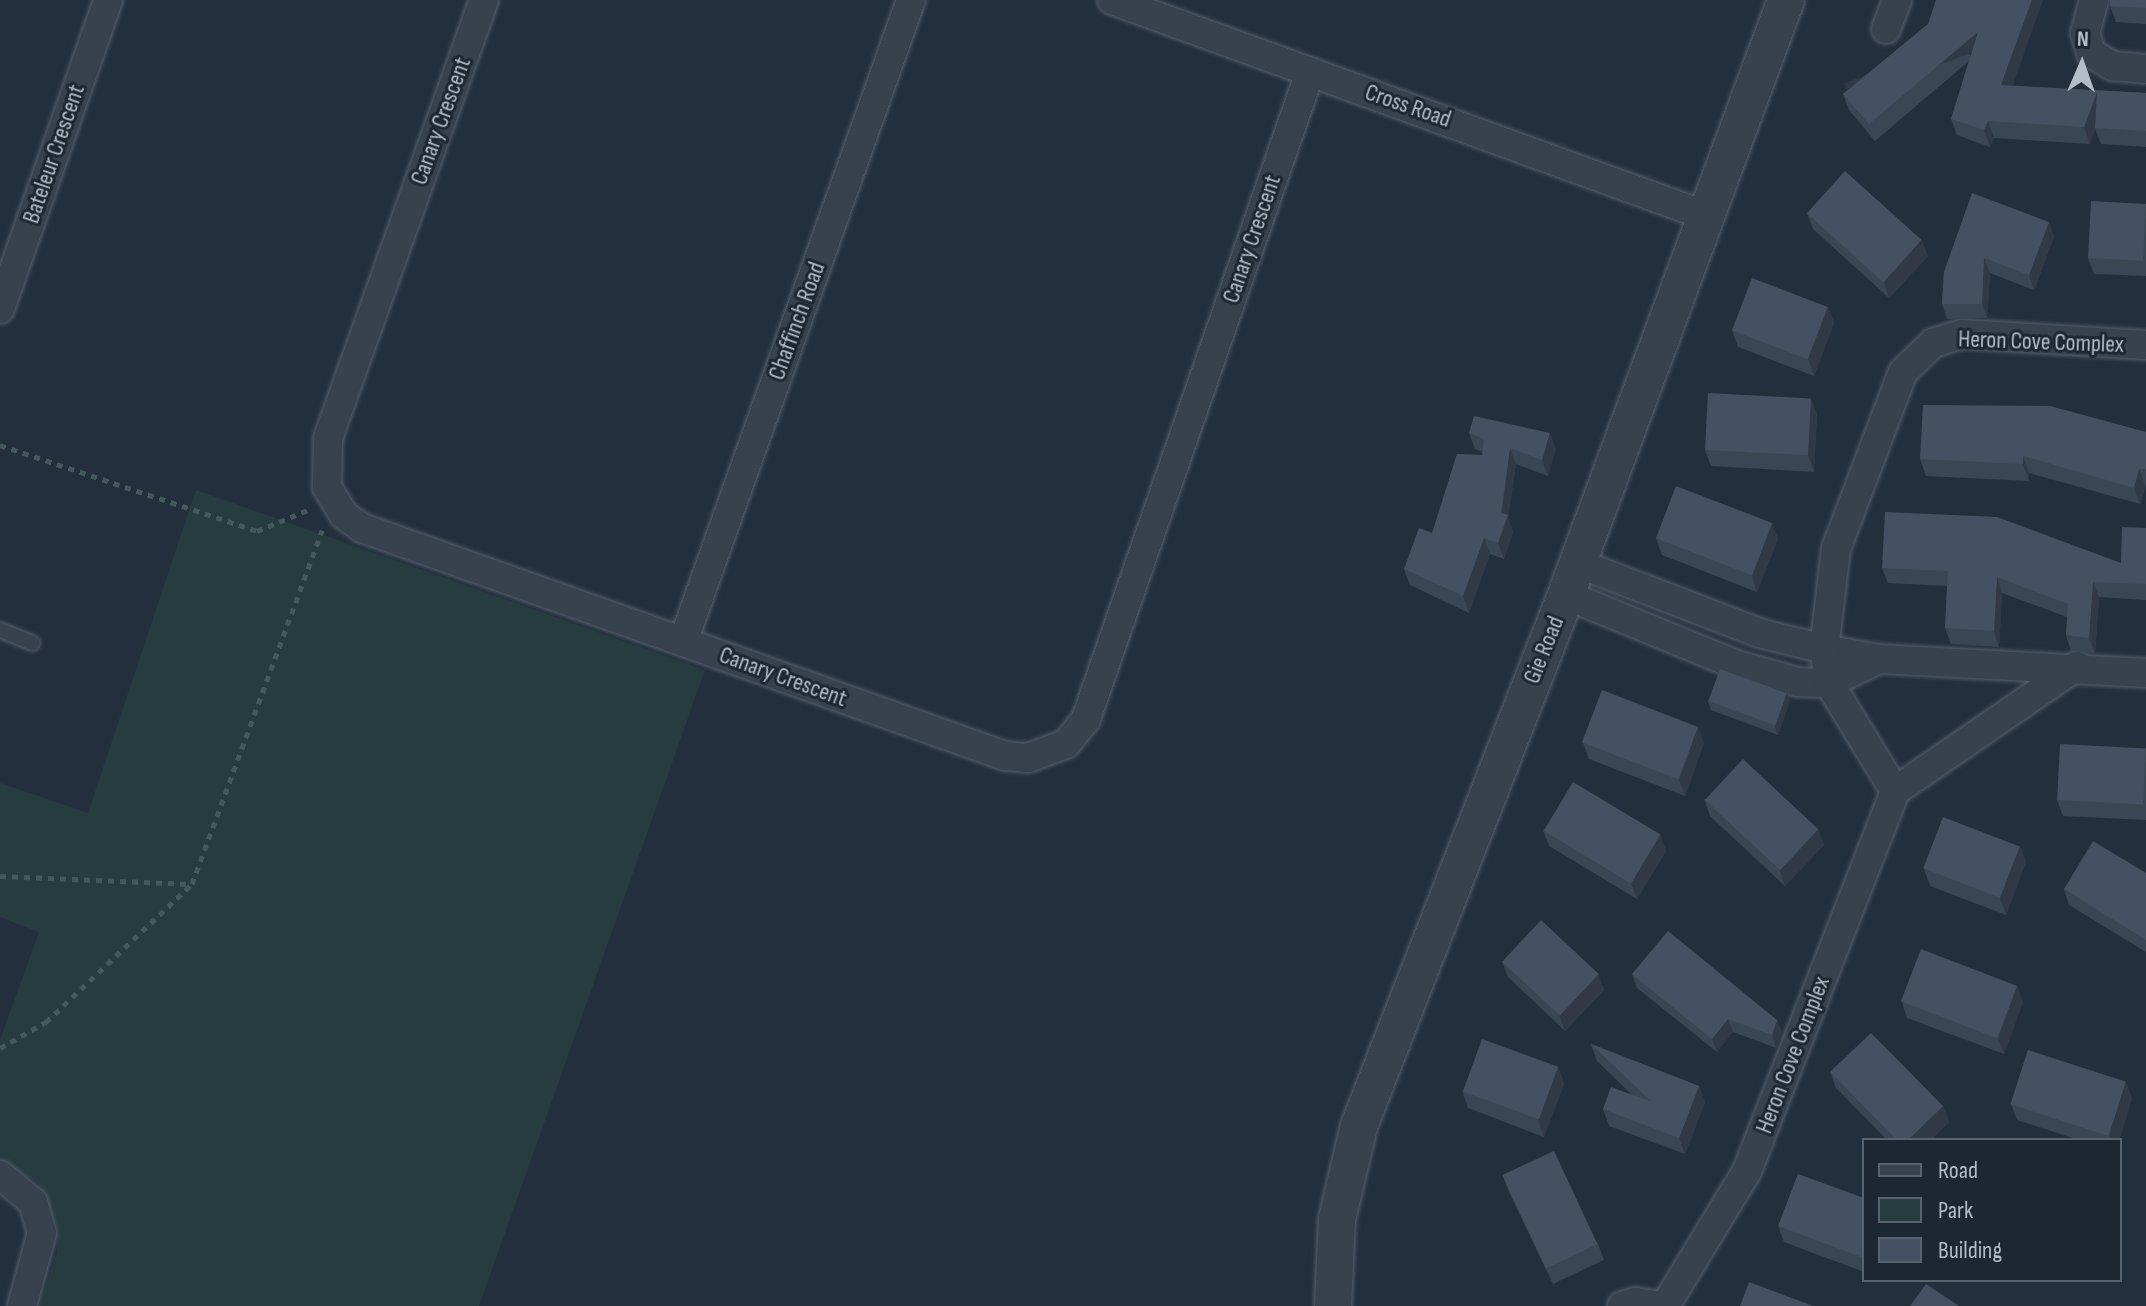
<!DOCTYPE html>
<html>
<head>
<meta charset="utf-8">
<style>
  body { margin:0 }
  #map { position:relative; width:2146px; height:1306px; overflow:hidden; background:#242f3e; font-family:"Sofia Sans Condensed",sans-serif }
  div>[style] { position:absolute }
  .green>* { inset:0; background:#263c3f }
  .path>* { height:5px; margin-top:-2.5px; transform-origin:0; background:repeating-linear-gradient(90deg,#44595c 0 6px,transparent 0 12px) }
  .roads { filter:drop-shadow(0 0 2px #565f6c) drop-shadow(0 0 2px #565f6c) }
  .service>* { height:14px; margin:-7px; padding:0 7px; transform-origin:7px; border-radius:7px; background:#38414e }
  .minor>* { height:28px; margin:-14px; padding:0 14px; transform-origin:14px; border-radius:14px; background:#38414e }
  .tertiary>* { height:36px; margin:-18px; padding:0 18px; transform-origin:18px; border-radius:18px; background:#38414e }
  .wall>* { inset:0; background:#3b4654 }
  .shaded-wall>* { inset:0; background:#303945; transform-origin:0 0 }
  .building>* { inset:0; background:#455162; transform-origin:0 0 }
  span { translate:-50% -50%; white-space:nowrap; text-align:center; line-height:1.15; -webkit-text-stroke:6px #1d2633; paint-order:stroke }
  .street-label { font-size:24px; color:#b4bcc9 }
  .legend { position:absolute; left:1862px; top:1138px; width:260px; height:144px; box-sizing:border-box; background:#1d2633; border:2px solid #59626f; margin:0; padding:10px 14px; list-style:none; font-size:24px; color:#b4bcc9 }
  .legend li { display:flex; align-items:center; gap:16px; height:40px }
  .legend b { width:40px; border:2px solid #59626f }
  .north { position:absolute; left:2042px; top:24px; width:80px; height:80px; -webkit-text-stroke:6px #1d2633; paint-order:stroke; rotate:2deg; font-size:22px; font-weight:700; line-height:32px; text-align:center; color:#b4bcc9 }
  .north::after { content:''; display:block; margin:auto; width:28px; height:36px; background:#b4bcc9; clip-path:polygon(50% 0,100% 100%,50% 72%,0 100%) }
</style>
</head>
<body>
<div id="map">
  <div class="green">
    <div style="clip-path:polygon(196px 490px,705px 670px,479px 1306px,39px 1306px,57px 1253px,58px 1228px,38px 1183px,0 1161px,0 1040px,39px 932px,0 917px,0 783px,88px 813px)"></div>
  </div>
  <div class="path">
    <div style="left:0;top:445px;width:271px;rotate:18.5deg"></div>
    <div style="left:257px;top:531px;width:57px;rotate:-22.5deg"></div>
    <div style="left:0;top:876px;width:191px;rotate:2.4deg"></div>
    <div style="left:0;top:1048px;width:53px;rotate:-29.5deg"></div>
    <div style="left:46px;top:1022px;width:201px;rotate:-43.4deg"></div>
    <div style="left:192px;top:884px;width:377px;rotate:-69.8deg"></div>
  </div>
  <div class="roads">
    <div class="service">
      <div style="left:0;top:630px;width:35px;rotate:22deg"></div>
    </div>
    <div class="minor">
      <div style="left:484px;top:0;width:466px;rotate:109.6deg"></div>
      <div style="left:328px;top:439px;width:48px;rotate:91.2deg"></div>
      <div style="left:327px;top:487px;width:33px;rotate:59deg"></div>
      <div style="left:344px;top:515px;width:22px;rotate:36deg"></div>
      <div style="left:362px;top:528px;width:682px;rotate:19.52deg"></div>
      <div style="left:1005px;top:756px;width:23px;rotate:5deg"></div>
      <div style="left:1028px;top:758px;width:40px;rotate:-20.2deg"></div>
      <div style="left:1066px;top:744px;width:32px;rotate:-51deg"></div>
      <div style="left:1086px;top:719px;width:685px;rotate:-70.9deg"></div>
      <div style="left:1112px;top:0;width:630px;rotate:19.96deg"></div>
      <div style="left:2094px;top:0;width:34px;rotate:105deg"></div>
      <div style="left:2085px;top:33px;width:21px;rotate:73deg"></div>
      <div style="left:2091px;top:53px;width:26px;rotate:31deg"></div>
      <div style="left:2113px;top:66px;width:33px;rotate:5deg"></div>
      <div style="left:1886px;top:29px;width:31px;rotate:-69deg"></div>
      <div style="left:0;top:309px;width:327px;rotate:-70.7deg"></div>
      <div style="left:1577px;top:563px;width:195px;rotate:21deg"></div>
      <div style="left:1759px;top:633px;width:67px;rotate:13.8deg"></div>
      <div style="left:1824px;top:649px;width:56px;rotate:10.3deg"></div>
      <div style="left:1879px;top:659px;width:267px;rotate:3deg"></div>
      <div style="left:1566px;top:595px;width:182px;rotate:22.3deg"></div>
      <div style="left:1734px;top:664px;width:66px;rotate:15.9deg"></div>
      <div style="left:1797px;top:682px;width:32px;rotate:2deg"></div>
      <div style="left:1829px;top:683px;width:55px;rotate:-25.6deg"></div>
      <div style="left:683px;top:642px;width:681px;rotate:-70.45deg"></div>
      <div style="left:1895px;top:791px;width:127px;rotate:-121.4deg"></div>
      <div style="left:1829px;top:683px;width:34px;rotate:-98deg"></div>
      <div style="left:1824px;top:649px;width:101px;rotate:-83.2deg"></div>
      <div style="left:1836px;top:549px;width:189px;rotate:-69.3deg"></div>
      <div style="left:1903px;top:372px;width:42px;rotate:-44deg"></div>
      <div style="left:1933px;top:343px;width:30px;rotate:-17deg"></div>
      <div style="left:1962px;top:334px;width:184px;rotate:3.4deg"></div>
      <div style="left:0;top:1175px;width:43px;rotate:39.3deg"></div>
      <div style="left:33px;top:1202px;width:32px;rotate:74deg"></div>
      <div style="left:42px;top:1233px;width:76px;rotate:105.3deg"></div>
      <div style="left:1622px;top:1306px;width:14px;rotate:-17deg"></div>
      <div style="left:1635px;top:1302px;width:25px;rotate:9deg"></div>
      <div style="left:1665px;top:1306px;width:158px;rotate:-58.7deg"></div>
      <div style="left:1747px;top:1171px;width:408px;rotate:-68.7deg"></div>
      <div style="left:1895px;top:791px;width:221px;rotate:-34.5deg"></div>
    </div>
    <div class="tertiary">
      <div style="left:1333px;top:1306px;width:87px;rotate:-87.4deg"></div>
      <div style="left:1337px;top:1219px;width:96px;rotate:-76.7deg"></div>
      <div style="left:1359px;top:1126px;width:570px;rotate:-68.7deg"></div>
      <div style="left:1566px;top:595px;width:634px;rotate:-69.71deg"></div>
    </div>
  </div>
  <div class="wall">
    <div style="clip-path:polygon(2146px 0,2146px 24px,2116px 22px,2110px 6px)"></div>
    <div style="clip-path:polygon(1928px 24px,2013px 86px,2146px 93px,2146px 147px,2101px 144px,2095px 129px,2090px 144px,1994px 138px,1990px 147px,1957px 135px,1951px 119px,1969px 61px,1875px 141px,1849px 110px,1843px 94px)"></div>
    <div style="clip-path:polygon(2146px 204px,2146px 276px,2094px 274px,2088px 258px)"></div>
    <div style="clip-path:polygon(1807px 213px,1928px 256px,1889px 298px,1813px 229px)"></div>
    <div style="clip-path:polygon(2049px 222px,2054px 237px,2034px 290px,1990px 273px,1987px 318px,1947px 319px,1942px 304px,1944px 272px)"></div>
    <div style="clip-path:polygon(1828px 307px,1834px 323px,1814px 376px,1738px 347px,1732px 330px)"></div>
    <div style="clip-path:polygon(1811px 399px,1817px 415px,1814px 472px,1711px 466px,1705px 450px)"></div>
    <div style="clip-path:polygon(2146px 432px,2146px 485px,2140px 504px,2029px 473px,2029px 481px,1926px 476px,1920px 459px)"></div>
    <div style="clip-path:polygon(1469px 433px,1556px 449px,1548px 476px,1516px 464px,1508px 518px,1513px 532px,1504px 559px,1490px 554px,1469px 613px,1410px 585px,1404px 569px,1432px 533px,1482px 455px,1483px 452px,1475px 449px)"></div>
    <div style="clip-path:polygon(1772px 523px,1778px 539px,1757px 592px,1662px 555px,1656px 538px)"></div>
    <div style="clip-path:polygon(2146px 528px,2146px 600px,2099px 597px,2095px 653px,2071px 651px,2066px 635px,2067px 617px,2002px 593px,1999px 647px,1951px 644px,1945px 628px,1947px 586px,1888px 583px,1882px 568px,2121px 563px)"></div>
    <div style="clip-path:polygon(1787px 693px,1790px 701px,1778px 735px,1711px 710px,1708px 701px)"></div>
    <div style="clip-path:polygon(1583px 743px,1704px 743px,1685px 796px,1589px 759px)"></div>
    <div style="clip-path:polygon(2146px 748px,2146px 820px,2063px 816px,2057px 800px)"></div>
    <div style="clip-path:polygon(1704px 799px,1818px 829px,1824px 845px,1785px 886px,1710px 816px)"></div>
    <div style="clip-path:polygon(1543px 830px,1660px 835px,1666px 851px,1637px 899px,1549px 846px)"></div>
    <div style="clip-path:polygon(2020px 846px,2026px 862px,2006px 915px,1930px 886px,1924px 869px)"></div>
    <div style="clip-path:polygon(2146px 873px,2146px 952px,2069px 905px,2064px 889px)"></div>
    <div style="clip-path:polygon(1502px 961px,1598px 974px,1604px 990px,1565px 1031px,1508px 977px)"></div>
    <div style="clip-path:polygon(1632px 974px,1777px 1020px,1782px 1033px,1776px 1048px,1733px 1032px,1717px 1052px,1637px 988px)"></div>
    <div style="clip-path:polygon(1902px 1002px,2023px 1002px,2004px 1054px,1907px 1018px)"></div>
    <div style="clip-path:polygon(1591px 1044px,1699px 1086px,1705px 1102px,1685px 1154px,1609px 1126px,1603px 1109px,1633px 1096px,1597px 1061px)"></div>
    <div style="clip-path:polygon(1558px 1067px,1564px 1084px,1544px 1137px,1468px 1108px,1462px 1091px)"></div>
    <div style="clip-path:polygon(1830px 1072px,1943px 1106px,1949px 1122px,1931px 1140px,1887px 1140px,1836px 1088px)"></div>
    <div style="clip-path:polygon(2132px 1098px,2119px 1140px,2079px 1140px,2017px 1120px,2011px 1104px)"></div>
    <div style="clip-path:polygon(1503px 1176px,1598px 1244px,1604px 1260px,1553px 1284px,1509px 1192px)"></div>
    <div style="clip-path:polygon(1864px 1198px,1864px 1272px,1784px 1242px,1778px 1226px)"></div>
  </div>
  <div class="shaded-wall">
    <div style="clip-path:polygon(2032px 0,2043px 0,2007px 102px,2001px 85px)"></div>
    <div style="left:1978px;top:32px;width:17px;height:143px;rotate:69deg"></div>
    <div style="clip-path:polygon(2097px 92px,2103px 108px,2090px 144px,2084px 127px)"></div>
    <div style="clip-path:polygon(1988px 121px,1994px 138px,1990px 147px,1984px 130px)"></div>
    <div style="clip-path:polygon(2049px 222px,2054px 237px,2034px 290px,2029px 275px)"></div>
    <div style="clip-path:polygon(1922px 240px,1928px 256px,1889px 298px,1884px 281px)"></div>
    <div style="clip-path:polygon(1984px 258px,1990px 273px,1987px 318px,1982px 304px)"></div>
    <div style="clip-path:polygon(1828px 307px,1834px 323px,1814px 376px,1808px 359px)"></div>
    <div style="clip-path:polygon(1811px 399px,1817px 415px,1814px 472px,1808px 455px)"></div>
    <div style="clip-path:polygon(1550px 433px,1556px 449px,1548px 476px,1542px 460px)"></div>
    <div style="clip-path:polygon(1510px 448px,1516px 464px,1508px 518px,1513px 532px,1504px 559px,1498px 543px)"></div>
    <div style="clip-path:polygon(2023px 456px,2029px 473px,2029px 481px,2023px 464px)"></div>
    <div style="clip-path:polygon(2139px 469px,2145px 485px,2140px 504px,2134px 488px)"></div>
    <div style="clip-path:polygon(1772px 523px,1778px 539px,1757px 592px,1752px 576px)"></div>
    <div style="clip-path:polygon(1484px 538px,1490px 554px,1469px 613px,1463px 596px)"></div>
    <div style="clip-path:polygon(1997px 577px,2002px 593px,1999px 647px,1994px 631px)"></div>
    <div style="clip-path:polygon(2093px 582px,2099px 597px,2095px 653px,2089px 638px)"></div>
    <div style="clip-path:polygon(1787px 693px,1790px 701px,1778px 735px,1775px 727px)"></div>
    <div style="clip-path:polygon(1698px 727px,1704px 743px,1685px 796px,1679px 780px)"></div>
    <div style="clip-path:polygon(1818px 829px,1824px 845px,1785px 886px,1779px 869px)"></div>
    <div style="clip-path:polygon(1660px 835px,1666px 851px,1637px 899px,1631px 883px)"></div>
    <div style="clip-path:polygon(2020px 846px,2026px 862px,2006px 915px,2000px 898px)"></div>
    <div style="clip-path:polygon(1598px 974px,1604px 990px,1565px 1031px,1559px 1014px)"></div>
    <div style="clip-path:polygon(2017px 985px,2023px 1002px,2004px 1054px,1998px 1038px)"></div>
    <div style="clip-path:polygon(1728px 1019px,1733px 1032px,1717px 1052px,1712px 1039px)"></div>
    <div style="clip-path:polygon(1777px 1020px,1782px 1033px,1776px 1048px,1772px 1035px)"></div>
    <div style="clip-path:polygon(1558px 1067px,1564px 1084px,1544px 1137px,1538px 1120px)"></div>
    <div style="clip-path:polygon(2126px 1082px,2132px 1098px,2119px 1140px,2111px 1140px,2109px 1135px)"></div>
    <div style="clip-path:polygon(1699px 1086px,1705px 1102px,1685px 1154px,1679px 1138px)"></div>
    <div style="clip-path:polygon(1943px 1106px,1949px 1122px,1931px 1140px,1908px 1140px)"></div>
  </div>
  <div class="building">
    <div style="clip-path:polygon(1936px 0,2032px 0,2001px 85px,2146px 93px,2146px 131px,2095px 128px,2097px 92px,2084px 127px,1988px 121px,1984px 130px,1951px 119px,1978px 32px,1869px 124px,1843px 94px,1928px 24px)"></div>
    <div style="clip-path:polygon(2110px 0,2146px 0,2146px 8px,2110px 6px)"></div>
    <div style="left:1845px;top:171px;width:103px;height:57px;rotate:42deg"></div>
    <div style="clip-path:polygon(1972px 193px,2049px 222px,2029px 275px,1984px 258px,1982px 304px,1942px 304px,1944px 272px)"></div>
    <div style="left:2091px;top:201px;width:55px;height:57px;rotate:3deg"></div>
    <div style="left:1752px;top:278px;width:81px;height:56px;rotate:21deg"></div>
    <div style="left:1708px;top:393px;width:103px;height:57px;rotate:3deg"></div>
    <div style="clip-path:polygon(1923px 405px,2050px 406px,2146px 432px,2146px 469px,2139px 469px,2134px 488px,2023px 456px,2023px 464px,1920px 459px)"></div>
    <div style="clip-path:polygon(1474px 416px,1550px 433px,1542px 460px,1510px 448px,1501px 513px,1508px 515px,1498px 543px,1484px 538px,1463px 596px,1404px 569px,1419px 528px,1432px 533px,1457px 454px,1482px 455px,1484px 439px,1469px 433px)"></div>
    <div style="left:1676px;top:486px;width:103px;height:56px;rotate:21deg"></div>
    <div style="clip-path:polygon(1885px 512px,1997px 517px,2121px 563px,2122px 527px,2146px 528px,2146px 584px,2093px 582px,2089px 638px,2066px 635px,2068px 604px,1997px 577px,1994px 631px,1945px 628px,1948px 571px,1882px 568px)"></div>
    <div style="left:1720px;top:669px;width:71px;height:34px;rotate:20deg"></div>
    <div style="left:1602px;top:690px;width:103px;height:56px;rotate:21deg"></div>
    <div style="left:2060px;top:744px;width:86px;height:56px;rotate:3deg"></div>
    <div style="left:1743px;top:759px;width:103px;height:56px;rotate:43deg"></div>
    <div style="left:1573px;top:782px;width:102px;height:57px;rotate:31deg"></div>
    <div style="left:1943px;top:817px;width:82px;height:55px;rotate:21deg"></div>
    <div style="clip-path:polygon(2093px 841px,2146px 873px,2146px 940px,2064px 889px)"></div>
    <div style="left:1541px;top:920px;width:79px;height:57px;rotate:43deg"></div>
    <div style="clip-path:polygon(1668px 931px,1777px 1020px,1772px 1035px,1728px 1019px,1712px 1039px,1632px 974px)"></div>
    <div style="left:1921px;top:949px;width:103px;height:56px;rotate:21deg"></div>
    <div style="clip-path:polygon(1871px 1033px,1943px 1106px,1908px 1140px,1897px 1140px,1830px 1072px)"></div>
    <div style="left:1482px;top:1039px;width:81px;height:56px;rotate:20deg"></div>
    <div style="clip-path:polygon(1591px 1044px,1699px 1086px,1679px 1138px,1603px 1109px,1611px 1087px,1652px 1102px)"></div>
    <div style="left:2028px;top:1050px;width:103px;height:57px;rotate:18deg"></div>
    <div style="left:1554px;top:1151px;width:103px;height:57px;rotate:65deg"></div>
    <div style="clip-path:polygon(1798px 1174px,1864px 1198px,1864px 1258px,1778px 1226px)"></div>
    <div style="clip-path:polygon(1749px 1282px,1813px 1306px,1740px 1306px)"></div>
    <div style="clip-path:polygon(1926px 1284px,1959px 1306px,1910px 1306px)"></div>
  </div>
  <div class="street-label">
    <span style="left:1408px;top:106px;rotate:19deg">Cross Road</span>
    <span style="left:441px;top:121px;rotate:-70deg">Canary Crescent</span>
    <span style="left:54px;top:154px;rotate:-71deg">Bateleur Crescent</span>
    <span style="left:1252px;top:239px;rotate:-71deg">Canary Crescent</span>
    <span style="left:797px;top:321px;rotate:-70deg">Chaffinch Road</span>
    <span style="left:2041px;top:342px;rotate:2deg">Heron Cove Complex</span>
    <span style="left:1544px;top:650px;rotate:-68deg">Gie Road</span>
    <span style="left:783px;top:677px;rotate:20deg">Canary Crescent</span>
    <span style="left:1793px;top:1055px;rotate:-69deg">Heron Cove Complex</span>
  </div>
  <ul class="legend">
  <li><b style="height:10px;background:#38414e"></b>Road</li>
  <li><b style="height:22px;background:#263c3f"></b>Park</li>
  <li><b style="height:22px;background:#455162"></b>Building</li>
  </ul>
  <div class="north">N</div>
</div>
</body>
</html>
